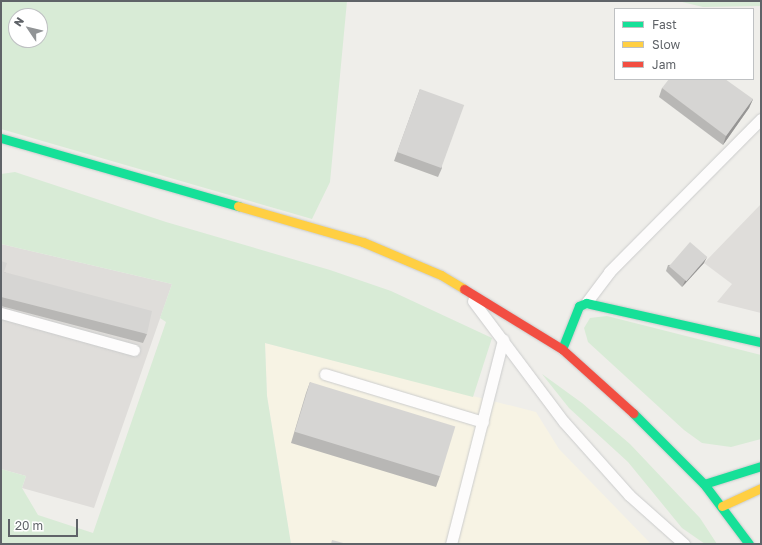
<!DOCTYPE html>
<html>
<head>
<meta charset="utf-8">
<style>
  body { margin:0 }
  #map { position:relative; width:762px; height:545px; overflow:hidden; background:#efeeea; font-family:"Golos Text",sans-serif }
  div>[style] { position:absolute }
  .commercial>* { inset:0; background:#f7f3e4 }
  .industrial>* { inset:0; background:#dfddda }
  .green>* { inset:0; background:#d8ebd6 }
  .roads { filter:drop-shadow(0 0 1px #cbcccc) drop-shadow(0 0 1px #cbcccc) }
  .lane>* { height:11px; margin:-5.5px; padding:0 5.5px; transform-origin:5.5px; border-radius:5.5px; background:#fdfcfc }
  .fast>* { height:9px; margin:-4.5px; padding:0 4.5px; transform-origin:4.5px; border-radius:4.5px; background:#16e098 }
  .slow>* { height:9px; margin:-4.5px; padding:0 4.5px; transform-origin:4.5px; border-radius:4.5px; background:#ffcf43 }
  .jam>* { height:9px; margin:-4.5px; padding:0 4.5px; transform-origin:4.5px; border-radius:4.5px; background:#f24e42 }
  .wall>* { inset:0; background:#b8b7b5 }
  .shaded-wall>* { inset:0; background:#969594 }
  .building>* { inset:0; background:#d6d5d3; transform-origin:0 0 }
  span { translate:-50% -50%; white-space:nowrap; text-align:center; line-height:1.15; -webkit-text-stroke:3.5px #fff; paint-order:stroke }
  .frame { position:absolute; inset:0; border:2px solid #5f6368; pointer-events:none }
  .legend { position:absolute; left:614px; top:8px; width:140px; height:72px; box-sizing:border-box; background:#fff; border:1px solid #bfc1c3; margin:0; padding:5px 7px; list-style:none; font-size:12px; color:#5f6368 }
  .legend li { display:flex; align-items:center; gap:8px; height:20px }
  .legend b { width:20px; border:1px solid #bfc1c3 }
  .north { position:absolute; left:8px; top:8px; width:40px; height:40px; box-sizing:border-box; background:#fff; border:1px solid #bfc1c3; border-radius:50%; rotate:305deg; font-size:11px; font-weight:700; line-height:16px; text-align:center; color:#5f6368 }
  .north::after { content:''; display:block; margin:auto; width:14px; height:18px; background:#919496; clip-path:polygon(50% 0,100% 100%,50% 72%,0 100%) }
  .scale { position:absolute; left:8px; top:519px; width:70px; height:18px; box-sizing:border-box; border:2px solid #5f6368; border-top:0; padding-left:5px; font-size:12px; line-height:14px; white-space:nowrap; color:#5f6368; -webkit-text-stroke:3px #fff; paint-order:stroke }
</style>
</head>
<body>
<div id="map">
  <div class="commercial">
    <div style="clip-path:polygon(265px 343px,536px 412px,559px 449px,651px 544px,291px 544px,267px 396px)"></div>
  </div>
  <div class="industrial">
    <div style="clip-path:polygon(761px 204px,761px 313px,717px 302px,732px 284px,704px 263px)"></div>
    <div style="clip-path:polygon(1px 244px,172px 284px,94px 508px,22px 488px,26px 476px,1px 469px)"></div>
  </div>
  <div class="green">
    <div style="clip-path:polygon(evenodd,1px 1px,347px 1px,330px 182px,312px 219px,1px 129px,1px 1px,16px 16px,40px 16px,40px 40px,16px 40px,16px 16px)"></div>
    <div style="clip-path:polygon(678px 1px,761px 1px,761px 6px,703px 7px)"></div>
    <div style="clip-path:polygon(15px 172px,166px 222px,330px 270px,391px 291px,492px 338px,473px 397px,265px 343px,267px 396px,291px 544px,1px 544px,1px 469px,26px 476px,22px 488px,38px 515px,93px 533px,166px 322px,160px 318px,172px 284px,1px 244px,1px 174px)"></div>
    <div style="clip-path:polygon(607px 316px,761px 355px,761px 439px,731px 447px,702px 443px,684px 430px,588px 342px,584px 328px,590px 318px)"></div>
    <div style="clip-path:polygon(542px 374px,582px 403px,630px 444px,700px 518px,717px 544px,705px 544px,682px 528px,628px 462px,569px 408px)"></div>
  </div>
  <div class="roads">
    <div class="lane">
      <div style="left:473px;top:301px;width:151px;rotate:53.1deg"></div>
      <div style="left:564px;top:422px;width:98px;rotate:48.3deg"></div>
      <div style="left:629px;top:495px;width:74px;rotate:41.7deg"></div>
      <div style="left:586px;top:303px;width:39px;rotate:-53deg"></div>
      <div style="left:609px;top:272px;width:216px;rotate:-45.2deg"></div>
      <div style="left:1px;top:313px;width:138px;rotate:15.5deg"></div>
      <div style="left:325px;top:374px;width:165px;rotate:16.9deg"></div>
      <div style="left:451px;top:544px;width:211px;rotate:-75.7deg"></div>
    </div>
    <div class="fast">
      <div style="left:1px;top:138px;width:247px;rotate:16deg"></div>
      <div style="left:562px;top:349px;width:46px;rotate:-68.4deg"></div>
      <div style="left:579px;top:306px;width:8px;rotate:-23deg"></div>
      <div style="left:586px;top:303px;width:179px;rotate:12.6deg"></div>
      <div style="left:633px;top:413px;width:100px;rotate:45deg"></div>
      <div style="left:704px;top:484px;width:75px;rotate:53.1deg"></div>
      <div style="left:704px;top:484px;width:60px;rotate:-17.5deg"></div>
    </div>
    <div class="slow">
      <div style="left:238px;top:206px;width:130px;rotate:16.1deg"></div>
      <div style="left:363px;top:242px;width:85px;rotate:22.9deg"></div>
      <div style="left:441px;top:275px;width:27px;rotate:31deg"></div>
      <div style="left:722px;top:506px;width:43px;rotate:-24.8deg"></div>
    </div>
    <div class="jam">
      <div style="left:464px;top:289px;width:115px;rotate:31.5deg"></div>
      <div style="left:562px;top:349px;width:96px;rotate:42deg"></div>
    </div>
  </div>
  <div class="wall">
    <div style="clip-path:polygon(662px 88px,753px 99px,749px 108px,723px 145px,659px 97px)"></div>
    <div style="clip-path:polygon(420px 89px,442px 168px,438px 177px,394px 161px)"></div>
    <div style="clip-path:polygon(1px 261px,4px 272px,147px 334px,143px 343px,1px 306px)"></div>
    <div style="clip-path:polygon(704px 263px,682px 287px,666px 271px,668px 265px)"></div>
    <div style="clip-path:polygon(310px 382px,440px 476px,436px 487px,291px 443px,306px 393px)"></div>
  </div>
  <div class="shaded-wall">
    <div style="clip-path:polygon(753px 99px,749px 108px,723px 145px,726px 136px)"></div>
    <div style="clip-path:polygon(707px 257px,704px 263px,682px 287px,685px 281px)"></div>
  </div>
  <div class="building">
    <div style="clip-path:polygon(669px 79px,725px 79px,753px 99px,726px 136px,662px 88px)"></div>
    <div style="left:420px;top:89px;width:47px;height:67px;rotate:20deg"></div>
    <div style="left:690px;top:242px;width:23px;height:32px;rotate:41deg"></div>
    <div style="clip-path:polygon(1px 261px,7px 263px,4px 272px,152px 311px,147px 334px,1px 297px)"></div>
    <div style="left:310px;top:382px;width:152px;height:52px;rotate:17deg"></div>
    <div style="clip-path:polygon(332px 540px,347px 544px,331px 544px)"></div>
  </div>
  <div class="frame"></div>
  <ul class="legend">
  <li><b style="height:5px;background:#16e098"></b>Fast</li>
  <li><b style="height:5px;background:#ffcf43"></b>Slow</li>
  <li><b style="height:5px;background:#f24e42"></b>Jam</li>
  </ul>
  <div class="north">N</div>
  <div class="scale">20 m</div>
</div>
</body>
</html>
